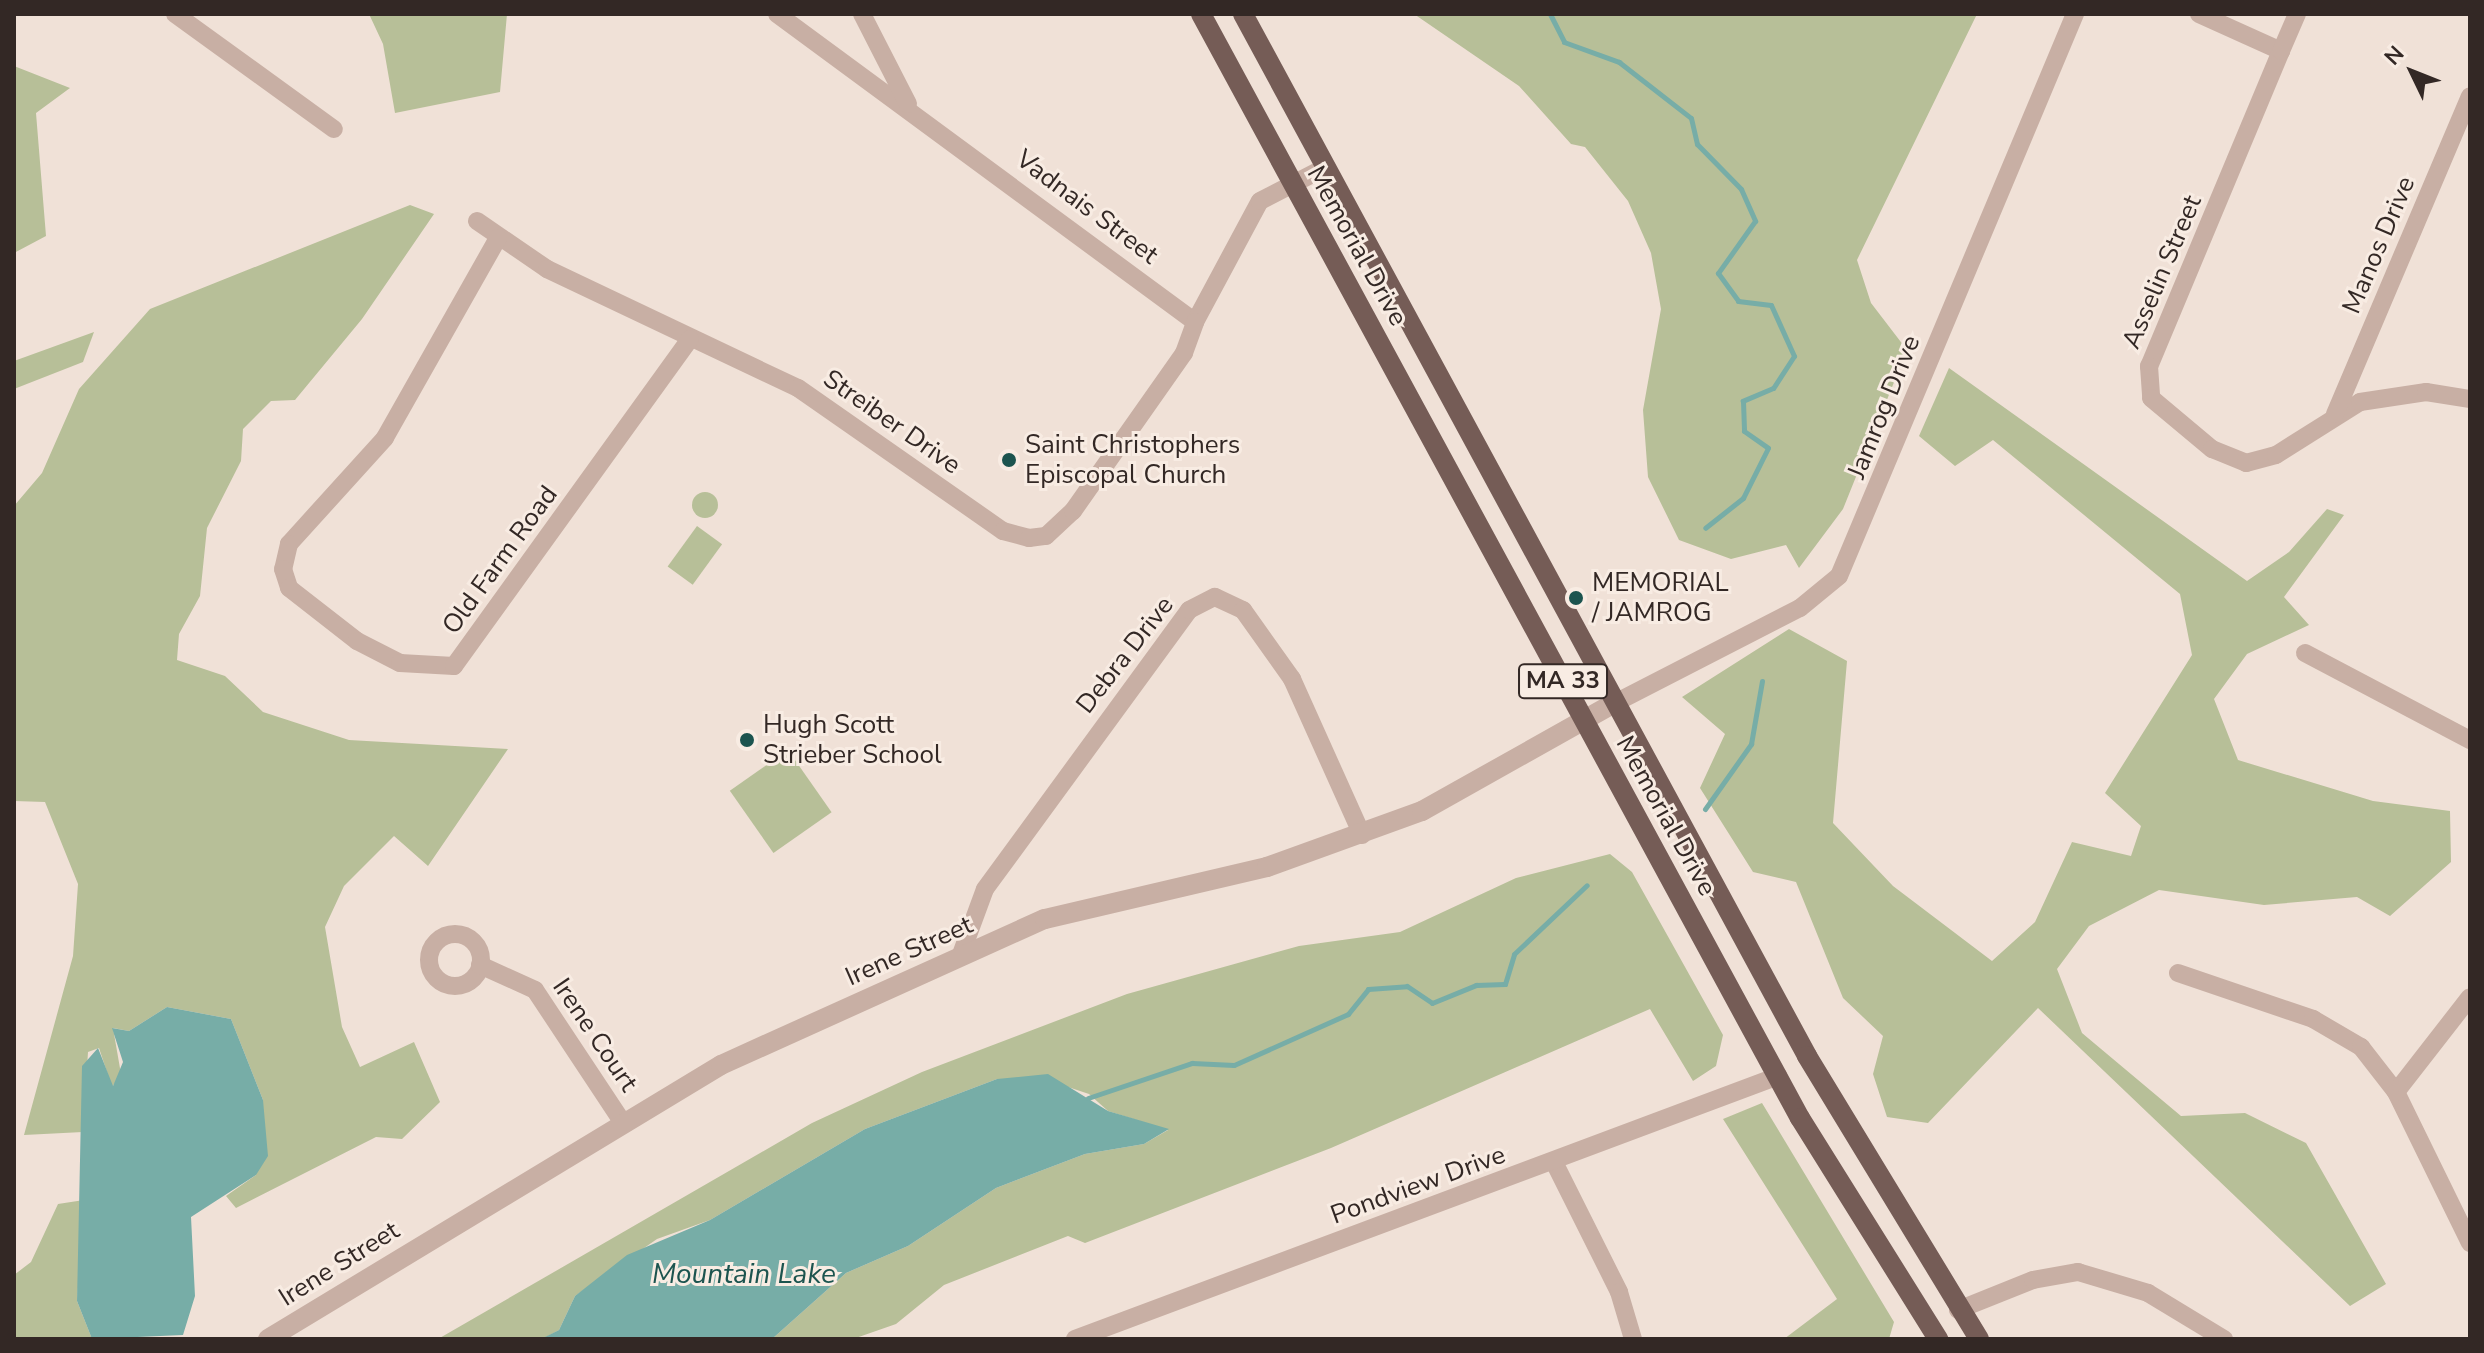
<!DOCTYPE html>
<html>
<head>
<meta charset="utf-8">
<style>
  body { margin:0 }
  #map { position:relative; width:2484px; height:1353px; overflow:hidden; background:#f0e1d7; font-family:"Nunito Sans",sans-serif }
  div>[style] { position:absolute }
  .green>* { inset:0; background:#b7bf98; transform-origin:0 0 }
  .round { border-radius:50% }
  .water>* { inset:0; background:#77ada7 }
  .stream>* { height:5px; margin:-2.5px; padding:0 2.5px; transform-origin:2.5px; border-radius:2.5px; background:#77ada7 }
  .minor>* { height:18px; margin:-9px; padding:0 9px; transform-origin:9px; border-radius:9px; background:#c8afa4 }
  .minor>.ring { margin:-9px; padding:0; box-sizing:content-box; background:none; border:18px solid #c8afa4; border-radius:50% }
  .tertiary>* { height:20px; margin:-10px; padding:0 10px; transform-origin:10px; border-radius:10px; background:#c8afa4 }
  .primary>* { height:20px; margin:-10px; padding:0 10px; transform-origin:10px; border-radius:10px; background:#755c56 }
  .dots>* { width:22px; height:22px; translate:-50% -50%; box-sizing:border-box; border:4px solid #f8ece3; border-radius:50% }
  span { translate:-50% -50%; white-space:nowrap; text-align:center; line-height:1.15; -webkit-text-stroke:6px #f8ece3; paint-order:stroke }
  .shield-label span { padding:2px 6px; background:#f8ece3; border:2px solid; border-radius:6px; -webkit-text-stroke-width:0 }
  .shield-label { font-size:24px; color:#332825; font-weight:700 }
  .street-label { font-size:26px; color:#332825 }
  .poi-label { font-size:26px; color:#332825 }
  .left { translate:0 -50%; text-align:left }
  .water-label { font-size:28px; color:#1c544f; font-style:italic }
  .frame { position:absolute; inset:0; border:16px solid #332825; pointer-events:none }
  .north { position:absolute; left:2372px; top:32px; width:80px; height:80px; -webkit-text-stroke:6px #f8ece3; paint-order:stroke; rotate:313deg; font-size:22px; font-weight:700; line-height:32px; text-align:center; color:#332825 }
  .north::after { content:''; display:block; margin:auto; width:28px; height:36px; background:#332825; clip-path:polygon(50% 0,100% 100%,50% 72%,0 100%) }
</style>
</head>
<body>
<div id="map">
  <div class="green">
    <div style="clip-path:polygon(369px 14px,507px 14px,500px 92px,395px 113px,383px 44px)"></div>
    <div style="clip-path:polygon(1414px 14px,1977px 14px,1857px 260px,1871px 303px,1907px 350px,1843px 509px,1799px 568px,1786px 545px,1731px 559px,1679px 540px,1648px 477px,1643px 410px,1661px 309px,1651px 253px,1628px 201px,1585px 147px,1571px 144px,1519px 86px)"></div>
    <div style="clip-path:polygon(14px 66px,70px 88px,36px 113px,46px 236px,14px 253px)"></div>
    <div style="clip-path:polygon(410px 205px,434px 214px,362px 319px,295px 400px,271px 401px,243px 429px,241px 461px,207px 528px,200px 596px,179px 634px,177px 660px,225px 676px,263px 712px,349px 740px,508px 749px,428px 866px,394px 836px,344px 886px,325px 927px,342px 1027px,360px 1067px,414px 1042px,440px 1102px,402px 1139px,376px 1137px,236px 1208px,226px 1196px,256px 1175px,263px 1100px,231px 1019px,167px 1007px,129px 1031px,113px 1028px,121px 1074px,112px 1087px,99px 1048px,88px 1052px,83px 1132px,24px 1135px,73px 956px,78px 884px,45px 802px,14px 801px,14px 506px,42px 473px,79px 389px,150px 309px)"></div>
    <div style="clip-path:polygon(94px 332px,83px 362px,14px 389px,14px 361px)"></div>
    <div style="clip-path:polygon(1949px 368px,2247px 581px,2289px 552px,2327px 509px,2344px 515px,2284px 597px,2309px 625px,2247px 654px,2214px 699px,2238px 760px,2373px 801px,2450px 811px,2451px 862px,2390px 916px,2357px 897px,2264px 905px,2159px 890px,2089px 926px,2057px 969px,2082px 1033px,2181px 1116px,2245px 1113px,2306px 1143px,2386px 1284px,2350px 1306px,2038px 1008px,1928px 1123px,1887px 1117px,1873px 1074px,1883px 1036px,1843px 998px,1796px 882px,1753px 872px,1700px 788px,1725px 734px,1682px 697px,1789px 629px,1847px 661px,1833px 823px,1893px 886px,1992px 961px,2035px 922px,2072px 842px,2131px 856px,2141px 826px,2105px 793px,2192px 655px,2180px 594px,1993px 440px,1955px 466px,1919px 436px)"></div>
    <div class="round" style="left:692px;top:492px;width:26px;height:26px"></div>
    <div style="left:697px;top:526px;width:31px;height:50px;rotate:36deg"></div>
    <div style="left:788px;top:750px;width:76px;height:71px;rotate:55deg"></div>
    <div style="clip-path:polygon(1610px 854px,1632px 872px,1723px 1035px,1716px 1066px,1693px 1081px,1650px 1009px,1331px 1148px,1085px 1243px,1068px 1236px,944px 1285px,896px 1324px,853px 1339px,772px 1339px,846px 1273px,908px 1246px,996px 1188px,1085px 1154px,1144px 1144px,1168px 1130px,1108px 1111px,1089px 1094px,1053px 1082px,997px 1079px,865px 1129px,710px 1220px,657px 1239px,575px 1296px,559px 1330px,544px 1338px,438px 1339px,812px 1123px,922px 1072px,1127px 994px,1299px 946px,1400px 932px,1516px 878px)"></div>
    <div style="clip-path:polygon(1762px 1103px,1894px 1322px,1889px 1339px,1784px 1339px,1837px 1299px,1723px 1119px)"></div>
    <div style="clip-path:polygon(84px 1200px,77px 1301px,92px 1339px,14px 1339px,14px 1275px,31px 1262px,58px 1204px)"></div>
  </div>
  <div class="water">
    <div style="clip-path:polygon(167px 1007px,231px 1019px,263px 1100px,268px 1156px,256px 1175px,191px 1217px,195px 1296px,183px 1335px,92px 1339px,77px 1301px,82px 1066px,98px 1048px,113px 1086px,123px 1062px,112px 1028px,129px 1031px)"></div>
    <div style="clip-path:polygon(1048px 1074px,1108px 1111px,1169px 1129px,1144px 1144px,1085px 1154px,996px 1188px,908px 1246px,846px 1273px,772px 1339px,541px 1339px,559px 1330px,575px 1296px,627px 1255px,710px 1220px,865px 1129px,997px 1079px)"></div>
  </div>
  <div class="stream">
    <div style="left:1550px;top:14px;width:31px;rotate:63deg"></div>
    <div style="left:1564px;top:42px;width:59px;rotate:20deg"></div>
    <div style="left:1619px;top:62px;width:91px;rotate:37.9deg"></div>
    <div style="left:1691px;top:118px;width:27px;rotate:77deg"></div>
    <div style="left:1697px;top:144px;width:63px;rotate:45.6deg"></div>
    <div style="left:1741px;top:189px;width:35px;rotate:66deg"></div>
    <div style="left:1755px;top:221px;width:64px;rotate:125.4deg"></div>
    <div style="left:1718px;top:273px;width:34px;rotate:54deg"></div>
    <div style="left:1738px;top:301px;width:33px;rotate:7deg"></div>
    <div style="left:1771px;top:305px;width:56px;rotate:65.7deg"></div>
    <div style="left:1794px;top:356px;width:38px;rotate:123deg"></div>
    <div style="left:1773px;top:388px;width:33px;rotate:157deg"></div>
    <div style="left:1743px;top:401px;width:30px;rotate:88deg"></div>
    <div style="left:1744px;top:431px;width:29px;rotate:35deg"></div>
    <div style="left:1768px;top:448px;width:56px;rotate:116.6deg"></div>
    <div style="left:1743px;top:498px;width:48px;rotate:141.7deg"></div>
    <div style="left:1705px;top:809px;width:80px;rotate:-54.7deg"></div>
    <div style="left:1751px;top:744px;width:64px;rotate:-80.1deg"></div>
    <div style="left:1088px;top:1098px;width:110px;rotate:-18.6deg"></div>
    <div style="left:1192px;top:1063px;width:42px;rotate:2.7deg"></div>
    <div style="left:1234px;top:1065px;width:125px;rotate:-24.1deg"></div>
    <div style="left:1348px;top:1014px;width:32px;rotate:-51deg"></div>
    <div style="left:1368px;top:989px;width:39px;rotate:-4deg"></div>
    <div style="left:1407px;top:986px;width:30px;rotate:34deg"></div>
    <div style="left:1432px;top:1003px;width:48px;rotate:-22.2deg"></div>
    <div style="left:1476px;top:985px;width:29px;rotate:-2deg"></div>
    <div style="left:1505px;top:984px;width:31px;rotate:-73deg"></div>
    <div style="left:1514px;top:954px;width:100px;rotate:-43.4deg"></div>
  </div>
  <div class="minor">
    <div style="left:175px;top:14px;width:196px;rotate:35.9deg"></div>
    <div style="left:777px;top:14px;width:519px;rotate:36.38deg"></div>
    <div style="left:1195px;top:322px;width:137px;rotate:-61.8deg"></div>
    <div style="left:1260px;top:201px;width:72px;rotate:-27.3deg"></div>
    <div style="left:862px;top:14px;width:101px;rotate:62.9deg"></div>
    <div style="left:2199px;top:14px;width:90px;rotate:24.3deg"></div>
    <div style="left:2281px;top:51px;width:342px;rotate:112.7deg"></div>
    <div style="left:2149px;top:366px;width:32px;rotate:86deg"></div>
    <div style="left:2151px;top:398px;width:80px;rotate:39.9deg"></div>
    <div style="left:2212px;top:449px;width:37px;rotate:22deg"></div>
    <div style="left:2246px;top:463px;width:31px;rotate:-15deg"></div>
    <div style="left:2276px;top:455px;width:99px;rotate:-32.2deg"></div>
    <div style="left:2360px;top:402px;width:67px;rotate:-8.6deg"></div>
    <div style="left:2426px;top:392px;width:45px;rotate:9deg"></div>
    <div style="left:2281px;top:51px;width:40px;rotate:-66.6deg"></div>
    <div style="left:477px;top:221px;width:85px;rotate:34.4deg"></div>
    <div style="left:547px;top:269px;width:278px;rotate:25.4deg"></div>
    <div style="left:798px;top:388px;width:250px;rotate:34.9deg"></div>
    <div style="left:1003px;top:531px;width:27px;rotate:15deg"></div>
    <div style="left:1029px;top:538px;width:17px;rotate:-7deg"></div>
    <div style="left:1046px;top:536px;width:37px;rotate:-43deg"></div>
    <div style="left:1073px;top:511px;width:193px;rotate:-54.9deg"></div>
    <div style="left:1184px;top:353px;width:33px;rotate:-70deg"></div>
    <div style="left:498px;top:238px;width:230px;rotate:119.5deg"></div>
    <div style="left:385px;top:438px;width:143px;rotate:132.2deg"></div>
    <div style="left:289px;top:544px;width:26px;rotate:103deg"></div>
    <div style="left:283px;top:569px;width:20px;rotate:72deg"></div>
    <div style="left:289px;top:588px;width:86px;rotate:37.9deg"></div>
    <div style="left:357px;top:641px;width:48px;rotate:27.1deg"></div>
    <div style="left:400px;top:663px;width:54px;rotate:3.2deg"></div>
    <div style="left:454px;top:666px;width:403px;rotate:-54.2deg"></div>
    <div style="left:2335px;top:414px;width:345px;rotate:-67deg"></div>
    <div style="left:2305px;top:653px;width:187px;rotate:27.8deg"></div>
    <div style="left:1613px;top:704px;width:210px;rotate:-27.2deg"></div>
    <div style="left:1800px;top:608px;width:50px;rotate:-39.4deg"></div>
    <div style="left:1839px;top:576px;width:610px;rotate:-67.22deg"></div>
    <div class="ring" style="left:429px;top:934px;width:34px;height:34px"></div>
    <div style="left:960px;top:957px;width:72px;rotate:-69.8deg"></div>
    <div style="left:985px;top:889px;width:346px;rotate:-53.8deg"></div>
    <div style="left:1189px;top:610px;width:29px;rotate:-27deg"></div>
    <div style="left:1215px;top:597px;width:31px;rotate:25deg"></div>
    <div style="left:1243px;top:610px;width:85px;rotate:54.6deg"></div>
    <div style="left:1292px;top:679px;width:171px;rotate:65.8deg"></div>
    <div style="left:480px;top:965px;width:60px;rotate:24.4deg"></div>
    <div style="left:535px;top:990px;width:156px;rotate:56.5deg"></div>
    <div style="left:2178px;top:973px;width:143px;rotate:18.8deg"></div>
    <div style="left:2313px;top:1019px;width:56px;rotate:30.3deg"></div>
    <div style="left:2361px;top:1047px;width:57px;rotate:52.1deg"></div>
    <div style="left:2396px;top:1092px;width:168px;rotate:63.9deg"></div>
    <div style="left:2396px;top:1092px;width:120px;rotate:-52.1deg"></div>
    <div style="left:1555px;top:1164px;width:143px;rotate:63.4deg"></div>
    <div style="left:1619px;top:1292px;width:49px;rotate:73.4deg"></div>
    <div style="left:1958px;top:1310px;width:81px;rotate:-21.8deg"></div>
    <div style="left:2033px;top:1280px;width:46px;rotate:-10.1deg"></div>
    <div style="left:2078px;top:1272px;width:73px;rotate:16.7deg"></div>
    <div style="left:2148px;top:1293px;width:89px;rotate:31.2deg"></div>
    <div style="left:1075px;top:1339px;width:751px;rotate:-20.51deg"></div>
  </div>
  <div class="tertiary">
    <div style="left:268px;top:1339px;width:529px;rotate:-31.17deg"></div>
    <div style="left:721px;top:1065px;width:355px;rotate:-24.3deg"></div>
    <div style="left:1045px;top:919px;width:228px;rotate:-13.2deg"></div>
    <div style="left:1267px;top:867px;width:165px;rotate:-19.9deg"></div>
    <div style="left:1422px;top:811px;width:219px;rotate:-29.3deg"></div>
  </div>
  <div class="primary">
    <div style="left:1201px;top:14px;width:1256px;rotate:61.52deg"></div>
    <div style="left:1800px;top:1118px;width:261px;rotate:58deg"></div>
    <div style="left:1243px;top:14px;width:1185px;rotate:61.57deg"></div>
    <div style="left:1807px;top:1056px;width:331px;rotate:58.7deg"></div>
  </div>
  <div class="dots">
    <div style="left:1009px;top:460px;background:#1c544f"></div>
    <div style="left:1576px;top:598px;background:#1c544f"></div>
    <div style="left:747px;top:740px;background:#1c544f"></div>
  </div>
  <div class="shield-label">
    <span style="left:1563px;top:681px">MA 33</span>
  </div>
  <div class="street-label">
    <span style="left:1087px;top:207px;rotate:37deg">Vadnais Street</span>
    <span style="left:2379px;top:245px;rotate:-67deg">Manos Drive</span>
    <span style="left:1357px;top:246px;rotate:61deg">Memorial Drive</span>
    <span style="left:2162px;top:272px;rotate:-67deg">Asselin Street</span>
    <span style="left:1884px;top:407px;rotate:-68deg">Jamrog Drive</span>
    <span style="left:892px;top:422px;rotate:35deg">Streiber Drive</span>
    <span style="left:500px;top:560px;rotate:-54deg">Old Farm Road</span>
    <span style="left:1125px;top:655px;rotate:-52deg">Debra Drive</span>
    <span style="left:1666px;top:816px;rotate:61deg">Memorial Drive</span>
    <span style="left:909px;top:951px;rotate:-24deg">Irene Street</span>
    <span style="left:595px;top:1035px;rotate:56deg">Irene Court</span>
    <span style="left:1418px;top:1185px;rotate:-20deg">Pondview Drive</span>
    <span style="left:339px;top:1264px;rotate:-32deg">Irene Street</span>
  </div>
  <div class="poi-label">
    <span class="left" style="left:1025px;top:460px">Saint Christophers<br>Episcopal Church</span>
    <span class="left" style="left:1592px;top:598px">MEMORIAL<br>/ JAMROG</span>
    <span class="left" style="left:763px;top:740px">Hugh Scott<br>Strieber School</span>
  </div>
  <div class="water-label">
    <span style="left:744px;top:1274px">Mountain Lake</span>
  </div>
  <div class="frame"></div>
  <div class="north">N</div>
</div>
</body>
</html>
